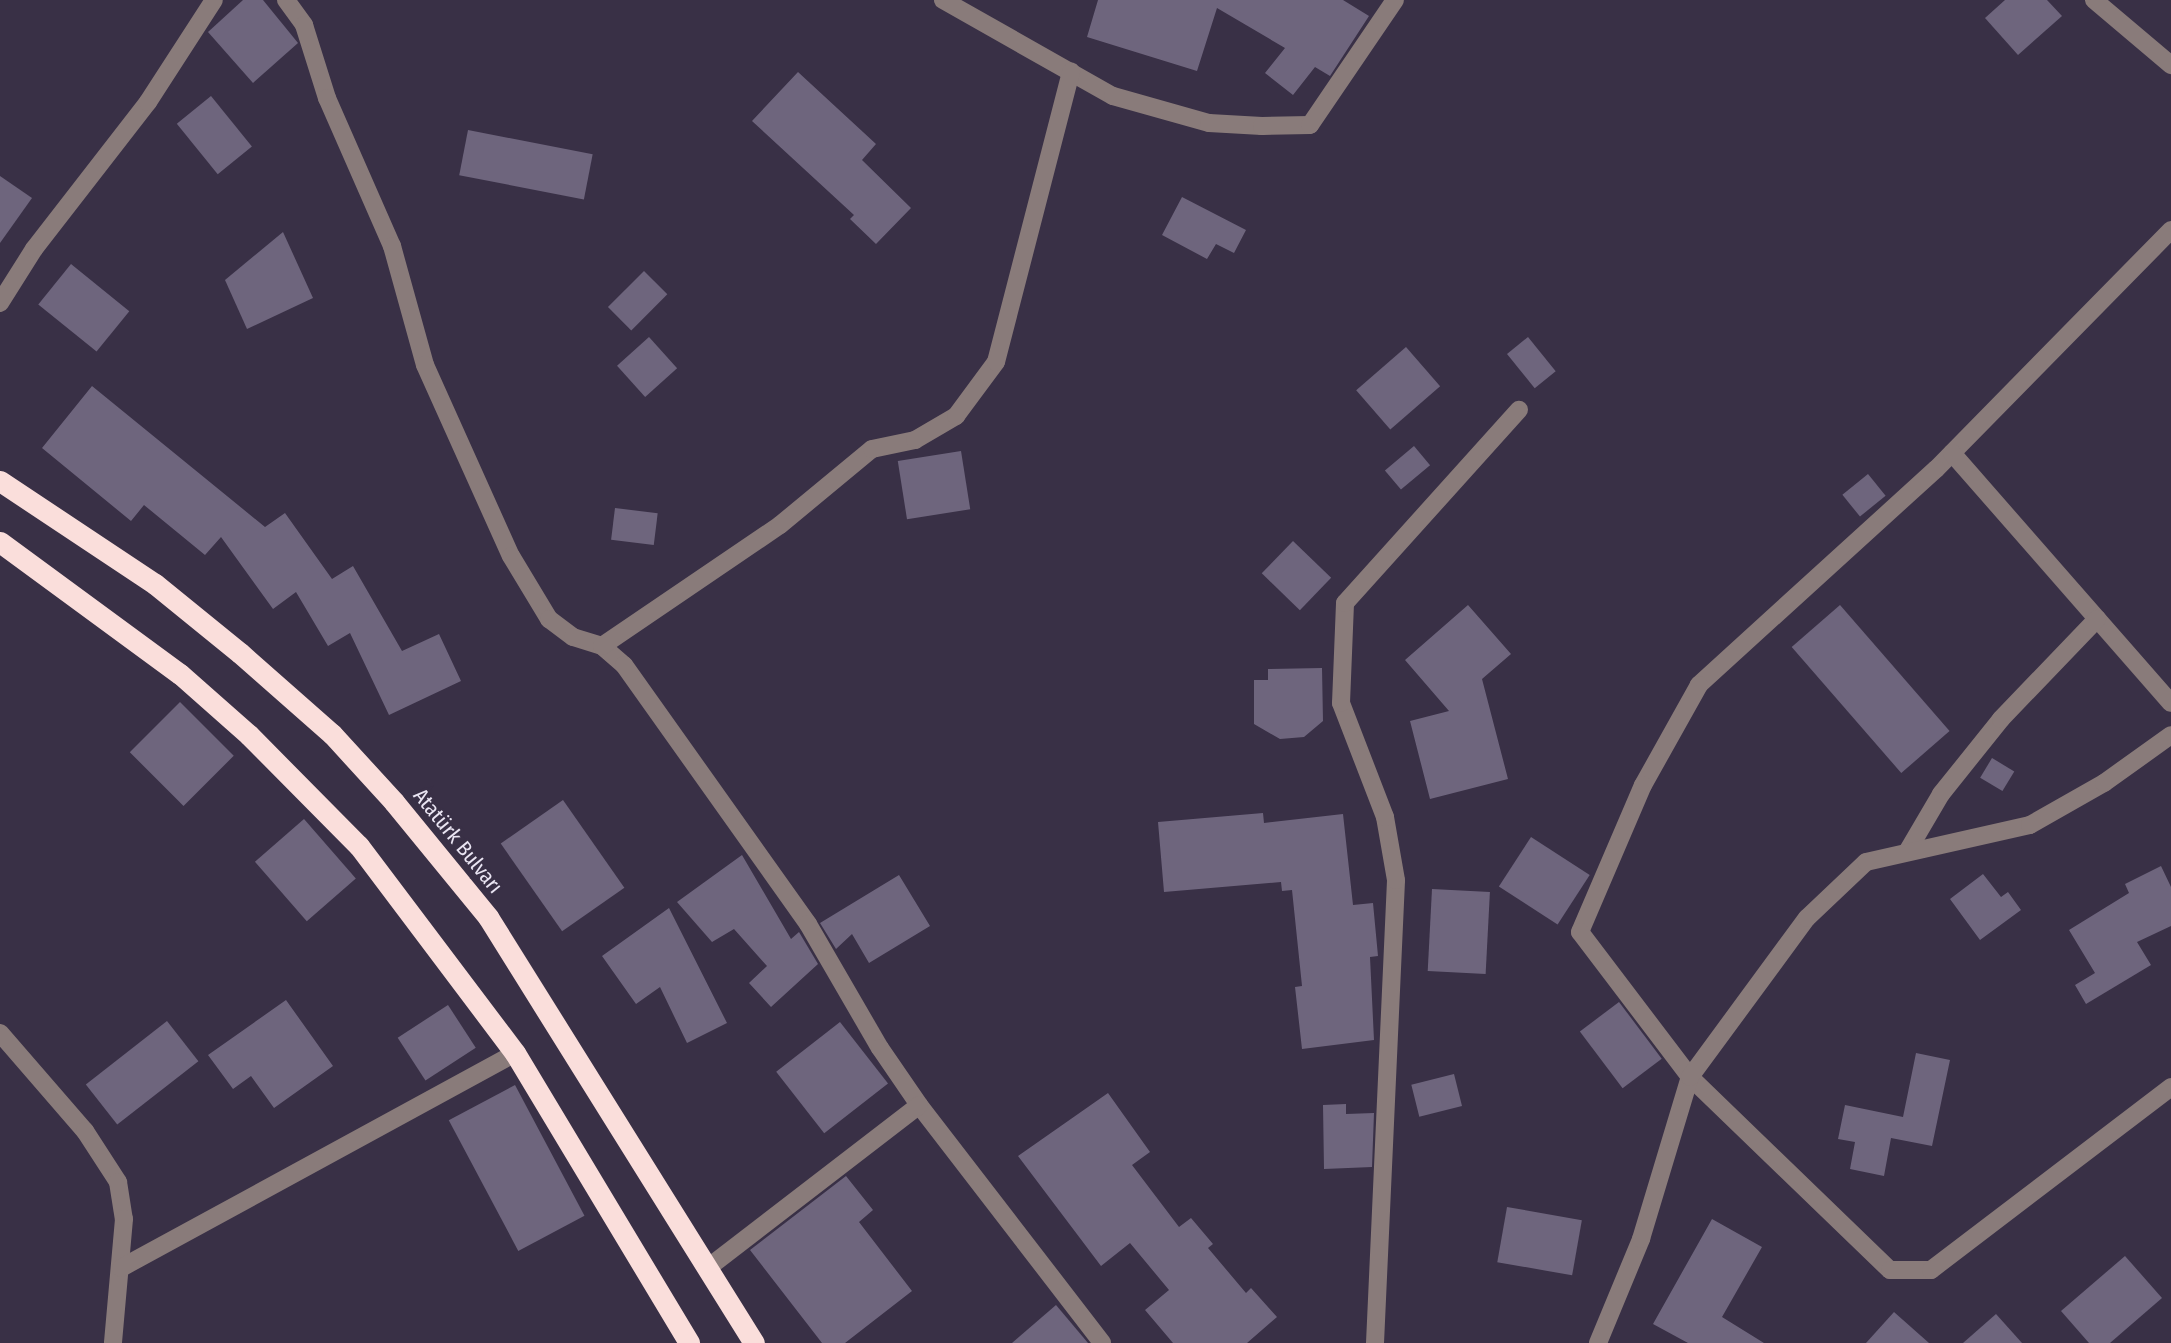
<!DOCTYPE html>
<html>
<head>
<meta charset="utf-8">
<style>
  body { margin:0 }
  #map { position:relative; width:2171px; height:1343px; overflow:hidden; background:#393046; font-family:"Fira Sans Condensed",sans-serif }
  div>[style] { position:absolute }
  .building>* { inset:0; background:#6e657d; transform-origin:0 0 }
  .minor>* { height:18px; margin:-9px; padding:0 9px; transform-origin:9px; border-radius:9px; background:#897b7a }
  .highway>* { height:21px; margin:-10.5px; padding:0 10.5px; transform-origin:10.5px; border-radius:10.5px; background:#fadedb }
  span { translate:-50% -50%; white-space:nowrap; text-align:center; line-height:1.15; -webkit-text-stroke:5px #393046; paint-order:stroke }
  .street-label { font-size:21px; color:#eae5f3 }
</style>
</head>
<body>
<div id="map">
  <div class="building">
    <div style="clip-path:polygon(243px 0,263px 0,298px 43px,253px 83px,208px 32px)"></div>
    <div style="clip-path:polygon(1098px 0,1343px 0,1369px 16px,1330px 76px,1315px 67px,1293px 95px,1265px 73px,1285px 48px,1217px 8px,1197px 71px,1087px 37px)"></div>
    <div style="clip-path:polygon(2005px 0,2047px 0,2062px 16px,2018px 55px,1985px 18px)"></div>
    <div style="clip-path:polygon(798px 72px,876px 144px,862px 160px,911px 208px,876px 244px,850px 219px,854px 215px,752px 121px)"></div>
    <div style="left:211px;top:96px;width:65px;height:44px;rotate:51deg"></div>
    <div style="left:468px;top:130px;width:127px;height:46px;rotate:11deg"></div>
    <div style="clip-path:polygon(0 176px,32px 198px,0 243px)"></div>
    <div style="clip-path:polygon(1182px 197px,1246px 230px,1234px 253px,1216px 244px,1207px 259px,1162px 235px)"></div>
    <div style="clip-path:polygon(283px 232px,313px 298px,247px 329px,225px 280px)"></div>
    <div style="left:71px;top:264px;width:75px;height:52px;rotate:39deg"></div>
    <div style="left:644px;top:271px;width:33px;height:51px;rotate:45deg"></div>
    <div style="left:649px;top:337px;width:42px;height:43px;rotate:48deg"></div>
    <div style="left:1528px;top:337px;width:44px;height:27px;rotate:51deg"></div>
    <div style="left:1406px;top:347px;width:52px;height:66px;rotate:49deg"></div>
    <div style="clip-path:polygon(92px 386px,265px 527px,285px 513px,332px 579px,353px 566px,402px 651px,439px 634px,461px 681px,389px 715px,350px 633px,328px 646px,296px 592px,273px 609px,221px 537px,205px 555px,144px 505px,131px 521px,42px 448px)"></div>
    <div style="left:1414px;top:446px;width:25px;height:38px;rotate:50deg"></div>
    <div style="left:961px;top:451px;width:59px;height:64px;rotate:81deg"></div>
    <div style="left:1868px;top:474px;width:28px;height:33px;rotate:51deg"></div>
    <div style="left:615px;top:508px;width:43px;height:32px;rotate:7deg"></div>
    <div style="left:1293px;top:541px;width:53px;height:45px;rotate:44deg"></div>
    <div style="clip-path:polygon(1468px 605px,1511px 654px,1482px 679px,1508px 779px,1430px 799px,1410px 721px,1449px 711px,1405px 660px)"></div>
    <div style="left:1840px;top:605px;width:167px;height:64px;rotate:49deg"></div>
    <div style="clip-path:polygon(1322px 668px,1323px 721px,1304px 737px,1280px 739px,1254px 724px,1254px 680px,1268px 680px,1268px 669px)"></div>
    <div style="left:180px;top:702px;width:76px;height:71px;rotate:45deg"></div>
    <div style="left:1992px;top:758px;width:26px;height:23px;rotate:31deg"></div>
    <div style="left:563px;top:800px;width:107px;height:76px;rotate:55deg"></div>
    <div style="clip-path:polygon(1263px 813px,1264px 823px,1343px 814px,1353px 905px,1373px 903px,1378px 956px,1370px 957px,1374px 1040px,1302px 1049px,1295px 987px,1302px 986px,1292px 890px,1282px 891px,1281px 882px,1164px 892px,1158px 822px)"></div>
    <div style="left:304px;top:819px;width:79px;height:65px;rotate:49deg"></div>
    <div style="left:1531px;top:837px;width:70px;height:59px;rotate:33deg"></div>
    <div style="clip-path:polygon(742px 855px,791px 939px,799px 932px,818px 964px,771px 1007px,749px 983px,767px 966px,734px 929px,712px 942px,677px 902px)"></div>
    <div style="clip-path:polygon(2161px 866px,2171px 887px,2171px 926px,2137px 942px,2151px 965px,2086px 1004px,2075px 985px,2095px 973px,2069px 930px,2129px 893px,2125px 884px)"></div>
    <div style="clip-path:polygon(1983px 874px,2001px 897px,2008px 892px,2021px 910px,1980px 940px,1950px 899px)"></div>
    <div style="clip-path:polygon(899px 875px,930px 926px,869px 963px,852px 934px,836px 949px,820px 923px)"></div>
    <div style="left:1432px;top:889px;width:58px;height:82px;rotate:3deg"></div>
    <div style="clip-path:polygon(669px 908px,727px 1023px,687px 1043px,660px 987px,636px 1004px,602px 956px)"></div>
    <div style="clip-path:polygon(286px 1000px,333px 1066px,274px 1108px,251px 1076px,233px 1089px,208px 1055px)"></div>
    <div style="left:1619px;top:1002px;width:71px;height:49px;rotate:53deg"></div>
    <div style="left:448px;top:1005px;width:51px;height:60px;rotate:57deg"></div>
    <div style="left:167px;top:1021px;width:51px;height:103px;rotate:52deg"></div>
    <div style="left:840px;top:1022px;width:78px;height:81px;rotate:52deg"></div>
    <div style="clip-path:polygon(1916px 1053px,1950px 1060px,1932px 1146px,1891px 1138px,1884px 1176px,1850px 1169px,1855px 1142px,1838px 1139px,1845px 1105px,1903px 1117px)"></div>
    <div style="left:1454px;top:1074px;width:33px;height:44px;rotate:76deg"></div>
    <div style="left:515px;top:1085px;width:148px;height:75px;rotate:62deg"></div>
    <div style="clip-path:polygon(1108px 1093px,1150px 1152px,1132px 1165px,1179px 1227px,1191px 1218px,1213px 1244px,1208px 1248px,1246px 1293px,1251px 1288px,1277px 1317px,1247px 1343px,1173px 1343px,1145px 1310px,1169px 1290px,1130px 1243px,1101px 1266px,1018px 1156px)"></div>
    <div style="clip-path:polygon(1346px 1104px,1346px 1114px,1374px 1113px,1372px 1167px,1324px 1169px,1323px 1105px)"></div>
    <div style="clip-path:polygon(846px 1176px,873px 1210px,859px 1222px,912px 1291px,845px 1343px,822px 1343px,750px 1250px)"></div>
    <div style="left:1507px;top:1207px;width:76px;height:56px;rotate:10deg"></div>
    <div style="clip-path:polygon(1712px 1219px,1762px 1247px,1722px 1317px,1764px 1343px,1688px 1343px,1653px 1324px)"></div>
    <div style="clip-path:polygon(2125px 1256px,2162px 1298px,2110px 1343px,2089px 1343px,2061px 1311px)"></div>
    <div style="clip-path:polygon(1056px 1305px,1088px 1343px,1012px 1343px)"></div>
    <div style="clip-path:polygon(1894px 1312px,1929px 1343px,1866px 1343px)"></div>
    <div style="clip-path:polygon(1996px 1314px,2022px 1343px,1963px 1343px)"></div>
  </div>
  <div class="minor">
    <div style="left:286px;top:0;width:31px;rotate:54deg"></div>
    <div style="left:304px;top:25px;width:77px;rotate:72.5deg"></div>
    <div style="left:327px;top:98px;width:162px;rotate:66.3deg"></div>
    <div style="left:392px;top:246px;width:123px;rotate:74.5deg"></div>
    <div style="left:425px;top:365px;width:209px;rotate:65.8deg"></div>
    <div style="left:511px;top:556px;width:74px;rotate:58.9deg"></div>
    <div style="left:549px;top:619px;width:30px;rotate:37deg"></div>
    <div style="left:573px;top:637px;width:30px;rotate:17deg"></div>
    <div style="left:602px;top:646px;width:29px;rotate:41deg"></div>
    <div style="left:624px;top:665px;width:318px;rotate:54.6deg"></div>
    <div style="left:808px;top:924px;width:143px;rotate:59.9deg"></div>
    <div style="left:880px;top:1048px;width:69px;rotate:55.6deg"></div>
    <div style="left:919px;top:1105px;width:300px;rotate:52.4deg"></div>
    <div style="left:943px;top:0;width:195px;rotate:29.5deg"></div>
    <div style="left:1113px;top:96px;width:100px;rotate:15.7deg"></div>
    <div style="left:1209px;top:123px;width:53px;rotate:3.2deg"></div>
    <div style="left:1262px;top:126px;width:48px;rotate:-1.2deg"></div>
    <div style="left:1310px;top:125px;width:151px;rotate:-55.8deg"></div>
    <div style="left:2094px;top:0;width:101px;rotate:40.2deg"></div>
    <div style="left:2171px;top:230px;width:335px;rotate:134.5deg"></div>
    <div style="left:1936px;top:469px;width:321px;rotate:137.7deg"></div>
    <div style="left:1699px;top:685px;width:115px;rotate:119.2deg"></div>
    <div style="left:1643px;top:785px;width:160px;rotate:113.2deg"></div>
    <div style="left:1580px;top:932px;width:182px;rotate:52.8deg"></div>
    <div style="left:1690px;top:1077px;width:278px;rotate:44deg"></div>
    <div style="left:1890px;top:1270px;width:41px"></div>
    <div style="left:1931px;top:1270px;width:302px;rotate:-37.3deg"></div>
    <div style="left:0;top:303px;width:64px;rotate:-57.8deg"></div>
    <div style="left:34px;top:249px;width:186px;rotate:-52.2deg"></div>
    <div style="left:148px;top:102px;width:121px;rotate:-57.1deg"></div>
    <div style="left:1952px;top:453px;width:332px;rotate:48.8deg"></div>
    <div style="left:602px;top:646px;width:215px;rotate:-34.2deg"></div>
    <div style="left:780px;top:525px;width:119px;rotate:-39.6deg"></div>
    <div style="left:872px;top:449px;width:44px;rotate:-11.8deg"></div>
    <div style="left:915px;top:440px;width:48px;rotate:-30.3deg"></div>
    <div style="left:956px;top:416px;width:67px;rotate:-53.5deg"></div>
    <div style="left:996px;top:362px;width:300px;rotate:-75.5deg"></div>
    <div style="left:1907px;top:852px;width:67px;rotate:-59.6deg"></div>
    <div style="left:1941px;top:794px;width:96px;rotate:-51.3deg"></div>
    <div style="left:2001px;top:719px;width:139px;rotate:-46.2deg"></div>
    <div style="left:0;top:1033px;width:130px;rotate:49.1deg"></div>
    <div style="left:85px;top:1131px;width:61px;rotate:57.1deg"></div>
    <div style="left:118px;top:1182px;width:37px;rotate:81deg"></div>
    <div style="left:124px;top:1219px;width:124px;rotate:95.1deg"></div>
    <div style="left:709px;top:1267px;width:265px;rotate:-37.6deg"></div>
    <div style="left:121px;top:1268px;width:449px;rotate:-28.6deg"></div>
    <div style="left:1375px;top:1343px;width:463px;rotate:-87.4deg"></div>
    <div style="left:1396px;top:880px;width:64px;rotate:-99.9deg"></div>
    <div style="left:1385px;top:817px;width:122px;rotate:-111.1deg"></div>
    <div style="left:1341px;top:703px;width:100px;rotate:-87.7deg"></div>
    <div style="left:1345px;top:603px;width:260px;rotate:-48deg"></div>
    <div style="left:1598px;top:1343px;width:113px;rotate:-67.5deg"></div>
    <div style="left:1641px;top:1239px;width:169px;rotate:-73.2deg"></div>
    <div style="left:1690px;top:1077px;width:197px;rotate:-53.7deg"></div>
    <div style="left:1807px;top:918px;width:81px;rotate:-43.5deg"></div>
    <div style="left:1866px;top:862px;width:168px;rotate:-12.7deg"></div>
    <div style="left:2030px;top:825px;width:85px;rotate:-29.6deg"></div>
    <div style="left:2104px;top:783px;width:82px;rotate:-35.6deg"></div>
  </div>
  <div class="highway">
    <div style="left:0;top:481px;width:186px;rotate:33.6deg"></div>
    <div style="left:155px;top:584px;width:109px;rotate:39.1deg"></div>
    <div style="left:240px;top:653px;width:123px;rotate:41.4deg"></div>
    <div style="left:332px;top:734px;width:92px;rotate:47.6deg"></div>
    <div style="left:394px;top:802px;width:149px;rotate:50.7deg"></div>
    <div style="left:488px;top:917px;width:502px;rotate:58.02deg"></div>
    <div style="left:0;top:542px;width:223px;rotate:36.3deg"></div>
    <div style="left:180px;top:674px;width:92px;rotate:41.5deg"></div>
    <div style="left:249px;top:735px;width:156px;rotate:45.3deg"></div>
    <div style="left:359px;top:846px;width:259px;rotate:53deg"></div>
    <div style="left:515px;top:1053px;width:338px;rotate:59deg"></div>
  </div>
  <div class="street-label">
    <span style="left:458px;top:841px;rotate:51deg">Atatürk Bulvarı</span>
  </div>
</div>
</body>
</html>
